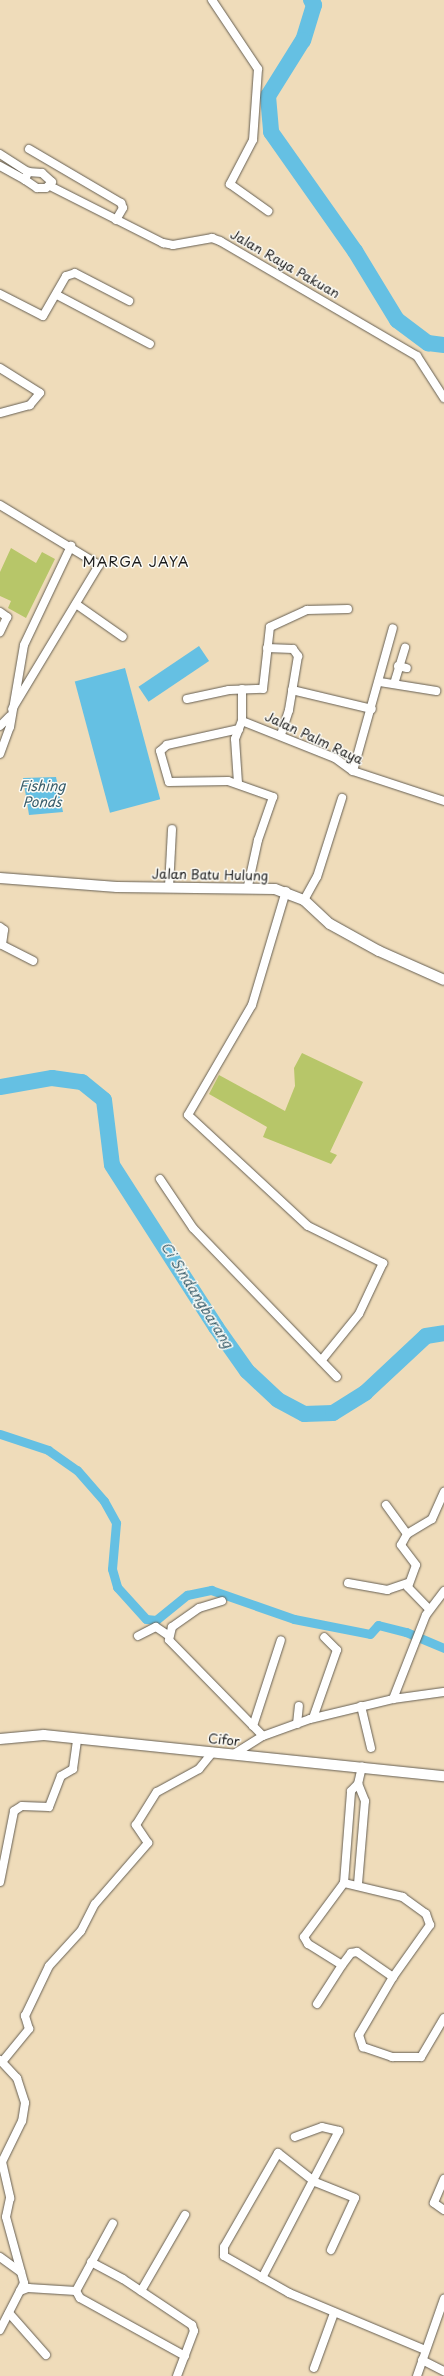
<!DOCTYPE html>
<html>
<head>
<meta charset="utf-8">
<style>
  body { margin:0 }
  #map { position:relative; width:444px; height:2376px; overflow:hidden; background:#efdcba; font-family:"Playpen Sans",sans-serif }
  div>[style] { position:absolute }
  .green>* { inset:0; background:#b7c669 }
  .water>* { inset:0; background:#65c0e3; transform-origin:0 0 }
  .canal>* { height:9px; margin:-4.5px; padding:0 4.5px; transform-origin:4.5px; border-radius:4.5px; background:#65c0e3 }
  .river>* { height:16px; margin:-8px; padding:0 8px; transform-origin:8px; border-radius:8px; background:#65c0e3 }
  .roads { filter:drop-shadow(0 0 1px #665f53) drop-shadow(0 0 1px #665f53) }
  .minor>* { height:8px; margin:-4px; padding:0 4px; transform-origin:4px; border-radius:4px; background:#fff }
  .tertiary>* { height:10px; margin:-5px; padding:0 5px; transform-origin:5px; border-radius:5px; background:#fff }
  span { translate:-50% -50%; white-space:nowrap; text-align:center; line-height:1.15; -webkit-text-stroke:3px #fdfcf7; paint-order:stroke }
  .street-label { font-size:13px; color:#1c1c1c }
  .neighbourhood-label { font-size:14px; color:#1c1c1c; letter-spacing:1px }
  .water-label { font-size:14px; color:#395e6c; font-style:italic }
</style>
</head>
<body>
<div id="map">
  <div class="green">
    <div style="clip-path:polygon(11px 548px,36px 563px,42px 552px,55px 559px,26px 618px,8px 608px,11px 601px,0 596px,0 572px)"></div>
    <div style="clip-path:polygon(302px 1053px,363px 1082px,330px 1152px,337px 1155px,331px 1164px,263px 1137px,267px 1127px,209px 1094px,219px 1075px,285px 1111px,295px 1086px,294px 1068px)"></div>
  </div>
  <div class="water">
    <div style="left:199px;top:646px;width:18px;height:73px;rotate:56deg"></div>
    <div style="left:125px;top:668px;width:136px;height:52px;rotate:75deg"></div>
    <div style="clip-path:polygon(56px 777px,63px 812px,29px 815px,23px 778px)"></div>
  </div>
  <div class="canal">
    <div style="left:0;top:1434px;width:51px;rotate:18.4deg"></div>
    <div style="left:48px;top:1450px;width:35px;rotate:35deg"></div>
    <div style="left:77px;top:1470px;width:41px;rotate:48.9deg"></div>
    <div style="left:104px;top:1501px;width:25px;rotate:61deg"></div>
    <div style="left:116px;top:1523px;width:46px;rotate:95deg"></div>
    <div style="left:112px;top:1569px;width:19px;rotate:74deg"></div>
    <div style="left:117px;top:1587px;width:43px;rotate:47.8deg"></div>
    <div style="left:146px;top:1619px;width:10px;rotate:6deg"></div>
    <div style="left:156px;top:1620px;width:40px;rotate:-39deg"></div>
    <div style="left:187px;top:1595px;width:25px;rotate:-12deg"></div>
    <div style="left:211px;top:1590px;width:88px;rotate:19.3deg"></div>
    <div style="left:294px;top:1619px;width:77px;rotate:11.2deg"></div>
    <div style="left:370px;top:1634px;width:12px;rotate:-48deg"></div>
    <div style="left:378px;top:1625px;width:29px;rotate:14deg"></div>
    <div style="left:406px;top:1632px;width:41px;rotate:22.8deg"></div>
  </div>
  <div class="river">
    <div style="left:311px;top:0;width:6px;rotate:59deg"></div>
    <div style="left:314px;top:5px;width:37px;rotate:107deg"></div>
    <div style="left:303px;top:40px;width:66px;rotate:122deg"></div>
    <div style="left:268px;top:96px;width:36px;rotate:85deg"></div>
    <div style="left:271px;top:132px;width:146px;rotate:54.8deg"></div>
    <div style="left:355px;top:251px;width:81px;rotate:58.7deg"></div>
    <div style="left:397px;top:320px;width:39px;rotate:37deg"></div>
    <div style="left:428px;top:343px;width:16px;rotate:7deg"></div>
    <div style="left:0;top:1087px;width:53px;rotate:-9.8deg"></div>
    <div style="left:52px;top:1078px;width:30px;rotate:8deg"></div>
    <div style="left:82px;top:1082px;width:28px;rotate:39deg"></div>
    <div style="left:104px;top:1100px;width:65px;rotate:83deg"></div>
    <div style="left:112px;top:1165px;width:193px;rotate:57.3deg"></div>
    <div style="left:216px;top:1327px;width:54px;rotate:54.8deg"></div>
    <div style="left:247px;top:1371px;width:42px;rotate:43.1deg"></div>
    <div style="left:278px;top:1400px;width:30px;rotate:28deg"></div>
    <div style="left:304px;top:1414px;width:29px;rotate:-2deg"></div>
    <div style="left:333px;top:1413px;width:38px;rotate:-32deg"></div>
    <div style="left:365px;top:1393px;width:83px;rotate:-43.1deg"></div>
    <div style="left:426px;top:1336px;width:18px;rotate:-9deg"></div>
  </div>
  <div class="roads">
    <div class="minor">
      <div style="left:212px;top:0;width:83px;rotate:56.3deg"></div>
      <div style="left:258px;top:69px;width:71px;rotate:94deg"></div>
      <div style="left:253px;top:140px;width:50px;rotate:117.6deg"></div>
      <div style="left:230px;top:184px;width:47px;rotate:35.4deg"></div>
      <div style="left:29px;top:149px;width:107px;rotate:30.4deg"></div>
      <div style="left:121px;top:203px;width:5px;rotate:68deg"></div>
      <div style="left:123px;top:208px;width:14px;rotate:120deg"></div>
      <div style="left:0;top:154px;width:33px;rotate:33deg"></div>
      <div style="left:0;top:166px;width:29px;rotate:29deg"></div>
      <div style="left:28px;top:172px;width:14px;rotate:4deg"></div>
      <div style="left:42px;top:173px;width:13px;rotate:42deg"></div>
      <div style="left:52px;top:182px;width:8px;rotate:135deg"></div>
      <div style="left:46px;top:188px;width:9px;rotate:180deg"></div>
      <div style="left:37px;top:188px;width:14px;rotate:-146deg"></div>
      <div style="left:25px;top:180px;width:9px;rotate:-69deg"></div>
      <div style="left:50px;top:186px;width:127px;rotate:26.8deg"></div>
      <div style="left:163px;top:243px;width:10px;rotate:11deg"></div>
      <div style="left:173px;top:245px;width:40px;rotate:-10deg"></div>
      <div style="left:212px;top:238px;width:9px;rotate:21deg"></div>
      <div style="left:220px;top:241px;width:228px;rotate:30.3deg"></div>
      <div style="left:417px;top:356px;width:50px;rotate:57.3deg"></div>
      <div style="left:0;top:294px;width:48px;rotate:27.1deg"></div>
      <div style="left:43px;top:316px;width:46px;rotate:-60.1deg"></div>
      <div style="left:66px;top:276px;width:9px;rotate:-18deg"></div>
      <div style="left:75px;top:273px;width:61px;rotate:27.4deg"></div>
      <div style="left:57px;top:295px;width:105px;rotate:27.8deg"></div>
      <div style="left:0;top:368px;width:47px;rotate:32deg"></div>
      <div style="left:40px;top:393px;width:16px;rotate:130deg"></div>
      <div style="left:30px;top:405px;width:31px;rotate:165deg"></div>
      <div style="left:0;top:505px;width:116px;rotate:31.2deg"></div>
      <div style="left:99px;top:565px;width:168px;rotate:121.1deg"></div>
      <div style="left:76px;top:604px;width:57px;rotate:35.1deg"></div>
      <div style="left:0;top:612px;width:9px;rotate:36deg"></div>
      <div style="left:7px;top:617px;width:17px;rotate:115deg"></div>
      <div style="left:267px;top:648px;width:26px;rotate:2deg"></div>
      <div style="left:293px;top:649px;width:9px;rotate:54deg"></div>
      <div style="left:298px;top:656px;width:55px;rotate:99.5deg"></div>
      <div style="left:289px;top:710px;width:25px;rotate:108deg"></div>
      <div style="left:398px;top:666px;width:9px;rotate:13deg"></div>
      <div style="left:380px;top:682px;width:57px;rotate:9.1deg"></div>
      <div style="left:394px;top:684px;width:38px;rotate:-73deg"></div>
      <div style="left:292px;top:690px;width:82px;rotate:13.4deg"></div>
      <div style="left:187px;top:699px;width:43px;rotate:-12.1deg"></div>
      <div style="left:229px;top:690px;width:34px;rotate:-2deg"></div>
      <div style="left:263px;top:689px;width:62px;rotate:-83.6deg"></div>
      <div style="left:270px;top:627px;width:41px;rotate:-24.7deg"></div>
      <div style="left:307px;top:610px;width:41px;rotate:-1.4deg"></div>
      <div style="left:242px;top:721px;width:100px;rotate:21.7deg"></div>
      <div style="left:335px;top:758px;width:22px;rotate:36deg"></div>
      <div style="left:353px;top:771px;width:96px;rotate:18.2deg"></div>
      <div style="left:0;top:726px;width:13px;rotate:-45deg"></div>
      <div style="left:239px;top:729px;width:74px;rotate:167.5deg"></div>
      <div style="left:167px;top:745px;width:9px;rotate:139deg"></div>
      <div style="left:160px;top:751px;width:32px;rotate:74deg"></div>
      <div style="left:169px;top:782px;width:59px;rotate:-1deg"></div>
      <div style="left:228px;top:781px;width:48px;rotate:19.6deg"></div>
      <div style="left:273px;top:797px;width:46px;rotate:109.2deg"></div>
      <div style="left:258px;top:840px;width:47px;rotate:102.3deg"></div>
      <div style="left:0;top:754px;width:29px;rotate:-70deg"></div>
      <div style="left:10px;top:727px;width:83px;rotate:-80.3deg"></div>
      <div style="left:24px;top:645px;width:110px;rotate:-64.6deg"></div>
      <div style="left:353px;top:771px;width:148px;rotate:-74.4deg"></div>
      <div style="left:238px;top:783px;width:44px;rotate:-93.9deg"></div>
      <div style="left:235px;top:739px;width:19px;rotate:-69deg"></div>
      <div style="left:242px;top:721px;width:32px;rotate:-90deg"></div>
      <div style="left:169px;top:887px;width:58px;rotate:-87deg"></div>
      <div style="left:286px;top:891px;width:119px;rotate:106.6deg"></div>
      <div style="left:252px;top:1005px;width:127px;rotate:120.2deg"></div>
      <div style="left:188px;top:1115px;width:163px;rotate:42.8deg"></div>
      <div style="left:308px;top:1226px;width:84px;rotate:26.3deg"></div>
      <div style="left:383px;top:1263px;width:56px;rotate:115.2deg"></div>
      <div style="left:359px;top:1314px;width:60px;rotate:129deg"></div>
      <div style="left:304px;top:900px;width:26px;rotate:-61deg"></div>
      <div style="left:317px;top:877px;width:83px;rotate:-72.4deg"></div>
      <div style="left:0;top:927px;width:5px;rotate:37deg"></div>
      <div style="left:4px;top:930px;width:15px;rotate:98deg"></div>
      <div style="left:2px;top:945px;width:35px;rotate:27deg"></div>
      <div style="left:160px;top:1179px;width:59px;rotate:56deg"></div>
      <div style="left:193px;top:1228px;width:207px;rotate:46deg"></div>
      <div style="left:386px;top:1505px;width:36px;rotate:54deg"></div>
      <div style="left:348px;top:1583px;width:40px;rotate:10deg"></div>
      <div style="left:387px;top:1590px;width:21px;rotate:-19deg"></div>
      <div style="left:222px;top:1601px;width:24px;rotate:163deg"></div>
      <div style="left:199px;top:1608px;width:33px;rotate:145deg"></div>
      <div style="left:172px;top:1627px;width:13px;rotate:103deg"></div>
      <div style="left:169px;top:1640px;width:134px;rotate:45.6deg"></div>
      <div style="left:429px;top:1609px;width:30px;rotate:-134deg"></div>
      <div style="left:408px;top:1587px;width:23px;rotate:-70deg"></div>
      <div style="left:416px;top:1565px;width:25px;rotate:-127deg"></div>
      <div style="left:401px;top:1545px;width:13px;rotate:-61deg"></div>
      <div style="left:407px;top:1534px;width:29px;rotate:-31deg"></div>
      <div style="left:432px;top:1519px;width:30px;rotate:-66deg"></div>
      <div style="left:138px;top:1636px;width:20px;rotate:-27deg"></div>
      <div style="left:156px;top:1627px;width:14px;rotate:34deg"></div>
      <div style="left:393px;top:1699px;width:90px;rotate:-68.6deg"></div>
      <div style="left:426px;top:1615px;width:30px;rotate:-53deg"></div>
      <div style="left:361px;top:1706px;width:43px;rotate:76.6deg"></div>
      <div style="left:313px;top:1718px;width:72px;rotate:-70.6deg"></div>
      <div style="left:337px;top:1650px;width:18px;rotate:-135deg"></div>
      <div style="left:297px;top:1724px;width:18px;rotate:-84deg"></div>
      <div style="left:253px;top:1726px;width:90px;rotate:-72deg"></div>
      <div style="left:234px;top:1754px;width:34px;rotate:-32deg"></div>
      <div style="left:263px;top:1736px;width:50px;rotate:-19.9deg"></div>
      <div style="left:310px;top:1719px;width:85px;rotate:-13.5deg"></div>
      <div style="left:393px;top:1699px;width:51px;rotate:-7.8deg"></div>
      <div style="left:0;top:1882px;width:72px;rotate:-78.8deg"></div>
      <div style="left:14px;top:1811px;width:9px;rotate:-32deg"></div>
      <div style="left:22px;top:1806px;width:27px;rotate:2deg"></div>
      <div style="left:49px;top:1807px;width:33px;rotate:-69deg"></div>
      <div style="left:61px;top:1776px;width:14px;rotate:-30deg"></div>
      <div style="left:73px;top:1769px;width:30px;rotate:-82deg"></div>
      <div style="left:358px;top:1884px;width:83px;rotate:-85.2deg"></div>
      <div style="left:365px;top:1801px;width:18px;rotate:-112deg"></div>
      <div style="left:342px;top:1965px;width:15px;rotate:-53deg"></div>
      <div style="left:351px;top:1953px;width:6px;rotate:-9deg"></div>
      <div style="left:357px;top:1952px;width:44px;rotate:34.8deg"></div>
      <div style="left:393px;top:1977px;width:64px;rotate:-54.6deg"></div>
      <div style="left:430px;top:1925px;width:12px;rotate:-110deg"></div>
      <div style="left:426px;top:1914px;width:29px;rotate:-144deg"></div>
      <div style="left:403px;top:1897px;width:61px;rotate:-166.7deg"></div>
      <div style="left:393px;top:1977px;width:67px;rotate:120.4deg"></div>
      <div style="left:359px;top:2035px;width:13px;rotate:72deg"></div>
      <div style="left:363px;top:2047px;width:31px;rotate:19deg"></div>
      <div style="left:392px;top:2057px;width:29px"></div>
      <div style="left:421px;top:2057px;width:45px;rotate:-59.5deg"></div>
      <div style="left:317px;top:2004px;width:46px;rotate:-57.3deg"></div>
      <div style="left:342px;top:1965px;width:40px;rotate:-148deg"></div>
      <div style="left:308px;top:1944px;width:8px;rotate:-120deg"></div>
      <div style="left:304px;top:1937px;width:67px;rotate:-53.5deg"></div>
      <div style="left:344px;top:1883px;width:92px;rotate:-85.6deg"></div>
      <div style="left:351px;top:1791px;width:10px;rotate:-45deg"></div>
      <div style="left:358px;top:1784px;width:18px;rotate:-77deg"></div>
      <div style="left:0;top:2060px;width:25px;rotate:47deg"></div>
      <div style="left:17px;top:2078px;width:26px;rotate:72deg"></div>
      <div style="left:25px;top:2103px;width:18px;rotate:99deg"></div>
      <div style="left:22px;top:2121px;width:46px;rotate:116deg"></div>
      <div style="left:2px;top:2162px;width:37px;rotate:77deg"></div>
      <div style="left:10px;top:2198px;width:19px;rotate:102deg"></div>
      <div style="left:6px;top:2217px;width:68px;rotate:74.7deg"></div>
      <div style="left:24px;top:2283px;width:53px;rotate:117.1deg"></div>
      <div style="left:2px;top:2062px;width:43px;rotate:-50.7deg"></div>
      <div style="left:29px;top:2029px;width:14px;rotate:-107deg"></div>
      <div style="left:25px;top:2016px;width:55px;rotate:-64.4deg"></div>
      <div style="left:49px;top:1966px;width:47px;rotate:-47.6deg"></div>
      <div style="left:81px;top:1931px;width:30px;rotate:-63deg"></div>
      <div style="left:95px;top:1904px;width:81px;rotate:-49deg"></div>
      <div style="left:148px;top:1843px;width:22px;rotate:-124deg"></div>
      <div style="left:136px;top:1825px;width:39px;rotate:-58deg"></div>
      <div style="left:157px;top:1792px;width:48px;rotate:-28.7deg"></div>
      <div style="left:199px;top:1769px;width:22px;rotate:-51deg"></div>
      <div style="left:444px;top:2179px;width:26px;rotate:113deg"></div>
      <div style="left:434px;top:2203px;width:12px;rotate:35deg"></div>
      <div style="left:331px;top:2250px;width:57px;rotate:-65.2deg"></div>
      <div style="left:355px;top:2198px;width:43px;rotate:-158.2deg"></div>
      <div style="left:315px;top:2182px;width:47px;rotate:-141.9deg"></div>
      <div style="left:278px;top:2153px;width:108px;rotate:119.9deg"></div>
      <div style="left:224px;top:2247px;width:9px;rotate:90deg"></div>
      <div style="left:224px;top:2256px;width:75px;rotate:29.6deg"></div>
      <div style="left:289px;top:2293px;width:147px;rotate:22.7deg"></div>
      <div style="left:0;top:2257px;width:26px;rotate:36deg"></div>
      <div style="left:91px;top:2262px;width:36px;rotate:28deg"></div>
      <div style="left:123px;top:2279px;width:83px;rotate:33.7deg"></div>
      <div style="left:192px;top:2325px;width:6px;rotate:72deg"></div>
      <div style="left:194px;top:2331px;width:48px;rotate:110.7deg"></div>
      <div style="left:262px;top:2278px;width:166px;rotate:-62.4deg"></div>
      <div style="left:339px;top:2131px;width:17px;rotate:-167deg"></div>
      <div style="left:322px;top:2127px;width:29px;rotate:160deg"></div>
      <div style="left:20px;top:2291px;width:9px;rotate:-21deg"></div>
      <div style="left:28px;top:2288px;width:48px;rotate:3.6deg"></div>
      <div style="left:76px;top:2291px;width:77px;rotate:-61.4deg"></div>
      <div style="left:76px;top:2291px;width:8px;rotate:60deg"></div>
      <div style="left:80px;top:2298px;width:120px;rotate:28.9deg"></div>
      <div style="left:141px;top:2291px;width:88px;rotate:-59.9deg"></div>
      <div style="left:9px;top:2313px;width:56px;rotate:48.6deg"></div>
      <div style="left:422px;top:2360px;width:25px;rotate:27deg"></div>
      <div style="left:314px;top:2368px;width:59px;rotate:-70deg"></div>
      <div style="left:417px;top:2376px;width:82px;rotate:-70.7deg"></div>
    </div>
    <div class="tertiary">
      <div style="left:0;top:878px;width:117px;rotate:4.4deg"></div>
      <div style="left:117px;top:887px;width:158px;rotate:0.7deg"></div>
      <div style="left:275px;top:889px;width:31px;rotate:21deg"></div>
      <div style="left:304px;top:900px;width:35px;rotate:43deg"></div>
      <div style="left:330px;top:924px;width:56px;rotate:28.9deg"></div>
      <div style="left:379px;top:951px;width:71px;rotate:24deg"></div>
      <div style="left:0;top:1739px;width:44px;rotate:-5.2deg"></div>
      <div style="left:44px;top:1735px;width:402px;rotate:5.9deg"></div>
    </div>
  </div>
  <div class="street-label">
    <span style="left:285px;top:264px;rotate:30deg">Jalan Raya Pakuan</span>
    <span style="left:314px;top:738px;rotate:25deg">Jalan Palm Raya</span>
    <span style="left:210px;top:875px;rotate:1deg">Jalan Batu Hulung</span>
    <span style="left:224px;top:1740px;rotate:6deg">Cifor</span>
  </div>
  <div class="neighbourhood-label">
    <span style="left:136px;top:562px">MARGA JAYA</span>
  </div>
  <div class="water-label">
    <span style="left:42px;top:794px">Fishing<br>Ponds</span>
    <span style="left:197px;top:1295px;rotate:58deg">Ci Sindangbarang</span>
  </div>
</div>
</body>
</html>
